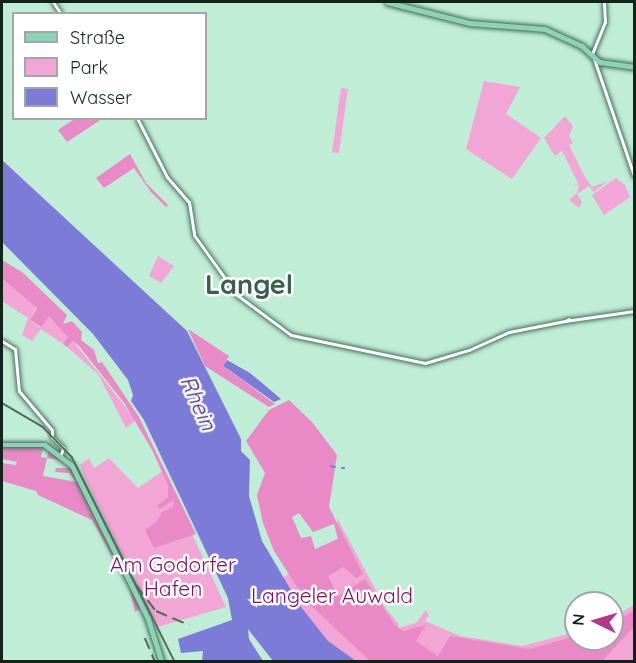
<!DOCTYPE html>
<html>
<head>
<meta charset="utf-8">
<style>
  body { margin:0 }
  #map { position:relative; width:636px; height:663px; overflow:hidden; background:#c0edd6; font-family:Quicksand,sans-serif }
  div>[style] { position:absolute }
  .green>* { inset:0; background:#f2a6d5; transform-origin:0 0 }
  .forest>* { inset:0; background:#e98ac6 }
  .water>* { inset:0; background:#7d7bd8 }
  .stream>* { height:1.5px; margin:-0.75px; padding:0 0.75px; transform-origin:0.75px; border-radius:0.75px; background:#7d7bd8 }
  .roads { filter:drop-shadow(0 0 2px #406955) drop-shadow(0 0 2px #406955) }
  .minor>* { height:3px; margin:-1.5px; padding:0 1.5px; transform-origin:1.5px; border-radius:1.5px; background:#fff }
  .major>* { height:4.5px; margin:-2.25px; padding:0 2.25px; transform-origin:2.25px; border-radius:2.25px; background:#8bd3b5 }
  .tram>* { height:1.5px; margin:-0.75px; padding:0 0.75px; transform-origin:0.75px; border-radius:0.75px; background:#506b5e }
  .rail>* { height:1.5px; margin-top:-0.75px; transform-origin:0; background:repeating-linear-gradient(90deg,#506b5e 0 12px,transparent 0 18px) }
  span { translate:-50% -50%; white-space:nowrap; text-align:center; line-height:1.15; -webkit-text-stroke:5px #fff; paint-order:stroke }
  .park-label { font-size:21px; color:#841266 }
  .water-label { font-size:22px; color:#372490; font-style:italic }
  .district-label { font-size:27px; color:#38614d; font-weight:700 }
  .frame { position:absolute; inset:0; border:3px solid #12231b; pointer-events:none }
  .legend { position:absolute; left:12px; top:12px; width:195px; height:108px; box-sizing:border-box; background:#fff; border:2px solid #a0a7a4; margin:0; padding:8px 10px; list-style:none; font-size:18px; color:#12231b }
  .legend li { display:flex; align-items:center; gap:12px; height:30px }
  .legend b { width:30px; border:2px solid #a0a7a4 }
  .north { position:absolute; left:564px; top:591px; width:60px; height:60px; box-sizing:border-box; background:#fff; border:2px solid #a0a7a4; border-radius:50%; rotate:275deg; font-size:16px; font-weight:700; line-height:24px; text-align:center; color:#12231b }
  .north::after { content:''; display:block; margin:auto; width:21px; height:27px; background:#b1378b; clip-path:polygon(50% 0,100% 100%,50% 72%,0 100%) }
</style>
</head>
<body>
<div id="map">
  <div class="green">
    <div style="clip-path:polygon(484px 81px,520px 87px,506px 114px,541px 138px,512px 179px,466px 149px)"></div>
    <div style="left:341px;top:88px;width:7px;height:65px;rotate:8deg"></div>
    <div style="clip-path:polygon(565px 116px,573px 126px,569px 136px,573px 143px,569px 145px,585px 177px,592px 187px,608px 181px,594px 192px,589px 186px,577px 194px,582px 202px,579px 208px,569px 200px,577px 193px,579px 184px,573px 186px,578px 183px,562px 151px,555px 156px,544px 138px)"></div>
    <div style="clip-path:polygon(616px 178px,625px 185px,630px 197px,604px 215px,592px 195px)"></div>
    <div style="clip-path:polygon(158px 256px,174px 266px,161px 283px,149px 276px)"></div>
    <div style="clip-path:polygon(2px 270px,36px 307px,30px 320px,40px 328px,48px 317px,69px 337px,63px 344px,41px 329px,32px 341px,22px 335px,28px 318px,2px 301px)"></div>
    <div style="clip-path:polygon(73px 341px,136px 420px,126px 428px,98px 374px,67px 347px)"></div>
    <div style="clip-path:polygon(89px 458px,94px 468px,109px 458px,138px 488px,163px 471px,226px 607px,158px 627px,134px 579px,136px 574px,128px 565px,130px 557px,125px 561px,84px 476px,80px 465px)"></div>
    <div style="clip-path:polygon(337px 518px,386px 609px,399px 624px,398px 628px,416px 623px,426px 610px,429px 615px,425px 621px,460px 636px,522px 646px,576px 632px,576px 639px,612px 639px,612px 618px,634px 605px,634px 661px,329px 661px,278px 580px,317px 558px,318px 551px,339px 538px)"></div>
  </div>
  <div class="forest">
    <div style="clip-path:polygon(76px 118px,102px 118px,102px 119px,67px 142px,58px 130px)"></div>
    <div style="clip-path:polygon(130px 154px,146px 183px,168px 205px,166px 207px,151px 192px,134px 168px,104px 188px,96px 178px)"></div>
    <div style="clip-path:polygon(2px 260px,22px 272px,67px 315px,63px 324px,72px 321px,82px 332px,81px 340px,94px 350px,98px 363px,102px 362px,139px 417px,196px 534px,154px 548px,145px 530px,157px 521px,162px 512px,173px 507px,174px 500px,160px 509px,157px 506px,168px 497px,168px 485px,152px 450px,125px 404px,79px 346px,73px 341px,67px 347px,63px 344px,68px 337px,49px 317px,41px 327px,30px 320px,37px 308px,2px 278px)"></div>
    <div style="clip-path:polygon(188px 329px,229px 356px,223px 366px,275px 404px,269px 407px,205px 366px)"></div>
    <div style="clip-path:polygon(evenodd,289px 400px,312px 422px,337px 455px,329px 507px,363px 574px,356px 578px,343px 567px,328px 576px,338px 596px,365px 579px,395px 625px,403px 631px,426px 625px,416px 641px,438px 656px,450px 636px,530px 649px,576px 636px,612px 639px,612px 622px,634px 611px,634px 627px,602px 661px,370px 661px,306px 601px,274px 551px,263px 523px,257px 495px,265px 473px,246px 441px,269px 410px,289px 400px,299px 513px,313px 532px,334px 524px,338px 539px,315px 549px,311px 536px,301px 538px,292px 517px,299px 513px)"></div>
    <div style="clip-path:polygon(36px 445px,43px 447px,41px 457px,47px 458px,49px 449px,66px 461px,47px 458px,43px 476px,77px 482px,69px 473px,55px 472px,56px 468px,72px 468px,142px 608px,135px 612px,129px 586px,92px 520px,38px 495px,36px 491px,2px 481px,2px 463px,16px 465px,17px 462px,2px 459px,2px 447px)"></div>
  </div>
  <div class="water">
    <div style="clip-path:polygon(2px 160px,187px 331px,241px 439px,241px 451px,250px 460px,249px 496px,262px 541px,301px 607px,328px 641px,356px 661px,273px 661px,248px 629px,249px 639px,263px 661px,202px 661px,203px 651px,181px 653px,178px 639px,232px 620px,228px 598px,144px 420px,131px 401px,133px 395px,128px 380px,93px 334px,2px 242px)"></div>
    <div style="clip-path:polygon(227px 360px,250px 373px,281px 399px,274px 402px,229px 370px,223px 366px)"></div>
  </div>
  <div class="stream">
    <div style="left:331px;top:466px;width:4px;rotate:14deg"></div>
    <div style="left:342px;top:468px;width:2px"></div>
  </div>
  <div class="roads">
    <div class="minor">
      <div style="left:53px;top:2px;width:14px;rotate:56deg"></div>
      <div style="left:592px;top:54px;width:35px;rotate:-68deg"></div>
      <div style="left:605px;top:22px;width:20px;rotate:-93deg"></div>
      <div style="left:594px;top:59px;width:124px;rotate:71.1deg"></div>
      <div style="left:137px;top:118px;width:66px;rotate:63deg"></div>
      <div style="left:167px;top:177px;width:33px;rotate:49deg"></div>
      <div style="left:189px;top:202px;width:33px;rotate:81deg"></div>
      <div style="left:194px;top:235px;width:74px;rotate:54.4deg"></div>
      <div style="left:237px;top:295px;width:67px;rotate:36.5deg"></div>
      <div style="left:291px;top:335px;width:137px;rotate:11.8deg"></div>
      <div style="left:425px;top:363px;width:46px;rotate:-16.5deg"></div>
      <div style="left:469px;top:350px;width:44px;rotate:-24.2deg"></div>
      <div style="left:509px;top:332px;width:57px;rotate:-11.1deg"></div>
      <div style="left:569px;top:319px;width:4px;rotate:153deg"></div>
      <div style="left:565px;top:321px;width:70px;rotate:-8.2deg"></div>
      <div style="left:2px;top:341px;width:15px;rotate:32deg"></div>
      <div style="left:15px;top:349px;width:42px;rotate:84.6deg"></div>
      <div style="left:19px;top:391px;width:51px;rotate:49.8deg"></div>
      <div style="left:52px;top:430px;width:7px;rotate:90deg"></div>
      <div style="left:52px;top:437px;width:16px;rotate:45deg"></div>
      <div style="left:63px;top:448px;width:6px;rotate:108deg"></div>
    </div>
    <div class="major">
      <div style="left:387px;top:2px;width:86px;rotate:14.2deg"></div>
      <div style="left:470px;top:23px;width:75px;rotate:4.6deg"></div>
      <div style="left:545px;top:29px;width:41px;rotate:24.7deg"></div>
      <div style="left:582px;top:46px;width:24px;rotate:42deg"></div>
      <div style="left:600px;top:62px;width:34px;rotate:8deg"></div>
      <div style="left:2px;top:445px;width:43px"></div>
      <div style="left:45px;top:445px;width:34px;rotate:37deg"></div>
      <div style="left:72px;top:465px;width:171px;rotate:63.6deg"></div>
      <div style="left:148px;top:618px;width:46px;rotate:72.3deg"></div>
    </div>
  </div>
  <div class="tram">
    <div style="left:2px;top:403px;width:48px;rotate:30.3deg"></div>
    <div style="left:43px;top:427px;width:42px;rotate:46deg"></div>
    <div style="left:72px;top:457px;width:229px;rotate:63.3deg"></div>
  </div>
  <div class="rail">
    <div style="left:137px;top:586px;width:31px;rotate:53deg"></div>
    <div style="left:156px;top:611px;width:36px;rotate:23deg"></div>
    <div style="left:145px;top:638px;width:26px;rotate:67deg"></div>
  </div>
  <div class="park-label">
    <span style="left:173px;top:576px">Am Godorfer<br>Hafen</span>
    <span style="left:332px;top:595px">Langeler Auwald</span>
  </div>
  <div class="water-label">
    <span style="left:198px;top:403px;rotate:66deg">Rhein</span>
  </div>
  <div class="district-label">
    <span style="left:249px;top:285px">Langel</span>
  </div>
  <div class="frame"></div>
  <ul class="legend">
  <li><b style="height:8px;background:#8bd3b5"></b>Straße</li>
  <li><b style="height:16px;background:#f2a6d5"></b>Park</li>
  <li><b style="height:16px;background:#7d7bd8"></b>Wasser</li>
  </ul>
  <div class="north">N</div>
</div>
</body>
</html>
